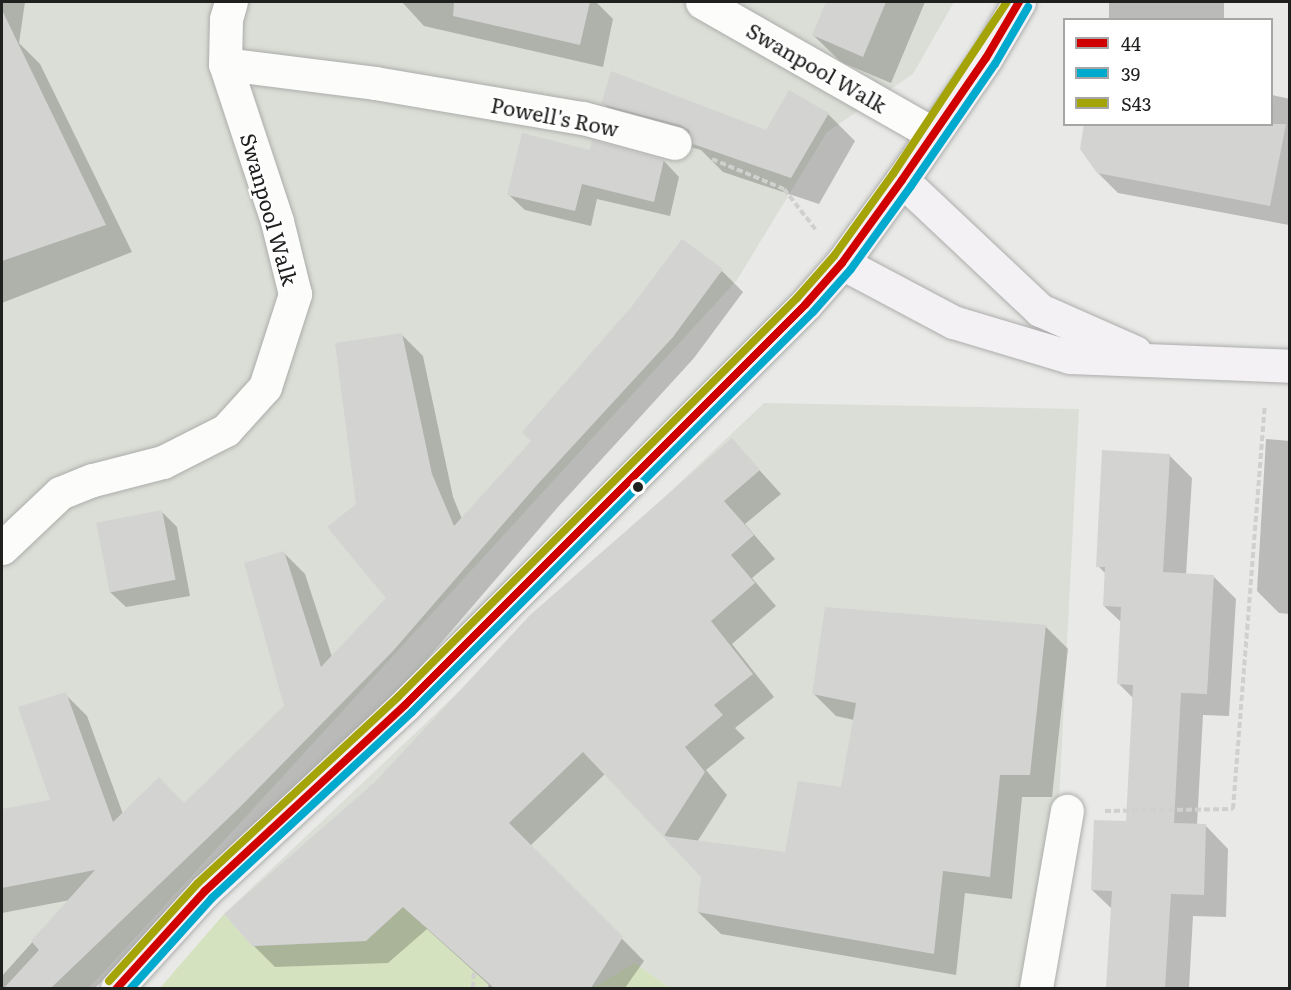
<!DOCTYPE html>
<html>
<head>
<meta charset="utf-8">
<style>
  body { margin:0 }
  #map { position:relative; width:1291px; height:990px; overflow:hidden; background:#e9eae7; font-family:Literata,serif }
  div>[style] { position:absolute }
  .built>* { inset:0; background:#dbded6 }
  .green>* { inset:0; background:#d5e2c0 }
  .shadow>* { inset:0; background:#0003; transform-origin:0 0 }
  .building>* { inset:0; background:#d3d3d2; transform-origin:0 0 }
  .path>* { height:4px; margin-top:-2px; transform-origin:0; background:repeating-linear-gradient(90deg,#d0d0ce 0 6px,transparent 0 9px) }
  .roads { filter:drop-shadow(0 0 2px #acadab) drop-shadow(0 0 2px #acadab) }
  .minor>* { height:33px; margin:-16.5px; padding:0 16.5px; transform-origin:16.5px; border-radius:16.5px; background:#fcfcfb }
  .major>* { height:33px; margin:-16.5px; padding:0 16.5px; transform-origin:16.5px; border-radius:16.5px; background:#f4f1f5 }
  .bus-1>* { height:8px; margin:-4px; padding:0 4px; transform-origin:4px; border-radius:4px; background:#d00000 }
  .bus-2>* { height:8px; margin:-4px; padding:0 4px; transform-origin:4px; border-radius:4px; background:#00a9ce }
  .bus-3>* { height:8px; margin:-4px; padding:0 4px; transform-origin:4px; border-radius:4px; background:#a4a408 }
  .dots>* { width:16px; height:16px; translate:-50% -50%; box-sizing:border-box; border:3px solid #fff; border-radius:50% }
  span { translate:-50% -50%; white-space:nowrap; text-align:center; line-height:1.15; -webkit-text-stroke:5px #fff; paint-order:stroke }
  .street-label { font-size:21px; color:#20211f }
  .frame { position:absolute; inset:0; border:3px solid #20211f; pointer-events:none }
  .legend { position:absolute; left:1063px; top:18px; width:210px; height:108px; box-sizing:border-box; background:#fff; border:2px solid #a6a6a5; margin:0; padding:8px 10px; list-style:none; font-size:18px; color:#20211f }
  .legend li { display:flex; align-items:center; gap:12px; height:30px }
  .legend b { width:30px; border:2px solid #a6a6a5 }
</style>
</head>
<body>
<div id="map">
  <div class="built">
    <div style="clip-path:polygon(2px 2px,954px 2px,913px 74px,827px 132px,737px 280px,89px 988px,2px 988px)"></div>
    <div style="clip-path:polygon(764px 403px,1079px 409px,1059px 801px,1019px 988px,670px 988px,635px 963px,608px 988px,486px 988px,488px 984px,366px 941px,252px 946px,224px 914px)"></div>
  </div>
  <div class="green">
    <div style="clip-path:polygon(403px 907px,488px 984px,486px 988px,160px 988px,224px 914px,252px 946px,366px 941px)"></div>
    <div style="clip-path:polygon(635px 963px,670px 988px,593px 988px)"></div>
  </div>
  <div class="shadow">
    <div style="clip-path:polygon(2px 2px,25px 2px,19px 43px,40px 64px,132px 252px,2px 303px)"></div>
    <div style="clip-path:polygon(402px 2px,596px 2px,613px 19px,603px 67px,424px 26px)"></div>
    <div style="clip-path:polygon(827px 2px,925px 2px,891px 83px,841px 62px,813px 35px)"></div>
    <div style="left:1109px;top:2px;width:115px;height:18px"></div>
    <div style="clip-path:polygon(1272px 95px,1290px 99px,1289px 225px,1118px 193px,1098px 173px,1272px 124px)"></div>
    <div style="clip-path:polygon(603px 103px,766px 132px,828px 114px,855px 141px,819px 204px,723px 172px,701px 150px,631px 131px)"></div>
    <div style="clip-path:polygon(664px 161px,679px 177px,670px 216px,597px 199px,591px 226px,525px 210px,509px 195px)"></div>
    <div style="clip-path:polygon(722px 271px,743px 292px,694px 358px,558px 507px,415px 673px,261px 828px,95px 988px,2px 988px,2px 976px,70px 900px,2px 913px,2px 811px,52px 801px,65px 694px,87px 716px,123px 814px,184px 805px,286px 706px,284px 553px,305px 574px,332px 657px,388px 598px,358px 504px,401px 334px,423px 356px,453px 497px,462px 519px)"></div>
    <div style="clip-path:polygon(1266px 439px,1290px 441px,1290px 614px,1279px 613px,1257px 591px)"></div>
    <div style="clip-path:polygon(732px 440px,781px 494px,745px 524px,775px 559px,752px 578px,776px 606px,732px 644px,774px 697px,735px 728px,745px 738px,706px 770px,727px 795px,697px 842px,786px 854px,842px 789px,854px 720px,836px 716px,814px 694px,1045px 626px,1068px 649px,1052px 797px,1022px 797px,1012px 899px,965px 893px,956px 975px,721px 934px,698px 912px,703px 876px,606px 773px,530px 846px,644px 961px,625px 988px,487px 988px,489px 985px,427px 929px,388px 963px,275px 967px,253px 945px,376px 783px)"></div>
    <div style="clip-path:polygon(1169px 455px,1192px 478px,1186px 575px,1213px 576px,1236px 599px,1229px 716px,1203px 715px,1197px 825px,1206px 826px,1228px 849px,1226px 917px,1193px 916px,1189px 988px,1108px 988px,1112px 909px,1092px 890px,1127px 822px,1134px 699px,1118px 683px,1122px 623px,1104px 606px,1106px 574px,1098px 566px)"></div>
    <div style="clip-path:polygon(161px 511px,177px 527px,190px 596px,126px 607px,110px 592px)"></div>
  </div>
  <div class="building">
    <div style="clip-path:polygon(454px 2px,590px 2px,580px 45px,453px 16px)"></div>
    <div style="clip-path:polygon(826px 2px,886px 2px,863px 57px,812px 35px)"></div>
    <div style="clip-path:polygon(2px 10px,106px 225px,2px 261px)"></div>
    <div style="clip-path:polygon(611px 71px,766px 130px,789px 90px,829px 113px,791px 178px,693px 144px,689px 130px,680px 125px,601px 104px)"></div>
    <div style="clip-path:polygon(1084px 124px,1286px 124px,1270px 206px,1097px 173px,1080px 149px)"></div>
    <div style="clip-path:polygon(522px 133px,590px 150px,592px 140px,664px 160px,654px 202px,582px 184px,575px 211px,507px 195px)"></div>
    <div style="clip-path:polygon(682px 239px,723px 269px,673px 337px,536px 486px,393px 651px,240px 807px,51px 988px,4px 988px,39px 950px,31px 941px,95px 870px,2px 888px,2px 809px,50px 800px,18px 707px,66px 692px,113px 822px,159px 777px,184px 803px,284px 706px,244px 563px,284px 551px,321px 667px,386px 598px,327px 527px,356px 504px,335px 343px,402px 333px,432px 474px,454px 526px,531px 441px,522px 432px,632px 306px)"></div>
    <div style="clip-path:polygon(732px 438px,760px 470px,724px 501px,754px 535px,731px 555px,755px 583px,711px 621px,753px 674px,714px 705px,723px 715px,685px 747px,705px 772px,664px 836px,785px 852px,798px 781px,841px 787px,856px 703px,812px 694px,825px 607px,1046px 625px,1030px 775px,1000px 775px,990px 877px,943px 871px,934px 954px,697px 912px,701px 877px,583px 752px,509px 823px,623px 937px,591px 988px,494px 988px,403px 907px,366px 941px,252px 946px,224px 914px,375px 782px,530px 615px)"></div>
    <div style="clip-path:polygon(1102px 450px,1170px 454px,1163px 572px,1214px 575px,1207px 694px,1181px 693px,1174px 823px,1206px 824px,1204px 895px,1171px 894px,1165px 988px,1106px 988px,1112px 891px,1091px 890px,1094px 820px,1126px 821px,1133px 685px,1117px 684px,1121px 607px,1103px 606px,1105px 567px,1096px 567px)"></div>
    <div style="left:162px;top:510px;width:71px;height:67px;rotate:79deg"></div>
  </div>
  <div class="path">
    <div style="left:712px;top:159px;width:78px;rotate:22.6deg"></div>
    <div style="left:784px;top:189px;width:52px;rotate:52deg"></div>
    <div style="left:1105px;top:811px;width:128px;rotate:-0.9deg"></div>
    <div style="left:1233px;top:809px;width:404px;rotate:-85.5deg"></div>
    <div style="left:473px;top:988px;width:17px;rotate:-87deg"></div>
  </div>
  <div class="roads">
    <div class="minor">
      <div style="left:702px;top:2px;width:265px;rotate:29.7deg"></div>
      <div style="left:225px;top:64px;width:151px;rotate:7.2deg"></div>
      <div style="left:375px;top:83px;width:211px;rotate:9.6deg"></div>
      <div style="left:583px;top:118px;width:95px;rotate:15.2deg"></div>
      <div style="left:2px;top:548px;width:80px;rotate:-43.5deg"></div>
      <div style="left:60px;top:493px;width:35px;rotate:-22deg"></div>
      <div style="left:93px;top:480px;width:72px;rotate:-14.4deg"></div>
      <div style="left:163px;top:462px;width:71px;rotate:-26.9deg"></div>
      <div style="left:226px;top:430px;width:58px;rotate:-47.8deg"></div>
      <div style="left:265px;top:387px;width:98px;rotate:-72.1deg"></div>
      <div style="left:295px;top:294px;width:75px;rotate:-103.9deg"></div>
      <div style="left:277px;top:221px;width:165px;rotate:-108.3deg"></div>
      <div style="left:225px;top:64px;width:45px;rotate:-88.7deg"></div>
      <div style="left:226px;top:19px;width:18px;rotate:-74deg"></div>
      <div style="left:1036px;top:988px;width:180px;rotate:-80.1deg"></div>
    </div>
    <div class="major">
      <div style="left:902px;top:180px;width:190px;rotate:43.3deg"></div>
      <div style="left:1040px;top:310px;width:104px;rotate:23.9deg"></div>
      <div style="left:842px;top:263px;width:126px;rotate:28deg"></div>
      <div style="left:953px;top:322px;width:122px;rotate:16.7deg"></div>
      <div style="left:1070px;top:357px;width:220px;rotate:2.3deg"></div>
      <div style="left:117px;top:988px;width:131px;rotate:-47.8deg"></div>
      <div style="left:205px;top:891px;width:273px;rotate:-42.9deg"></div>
      <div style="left:405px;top:705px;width:566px;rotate:-45deg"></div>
      <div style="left:805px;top:305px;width:56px;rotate:-48.6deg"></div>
      <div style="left:842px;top:263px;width:102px;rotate:-54.1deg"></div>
      <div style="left:902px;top:180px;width:148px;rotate:-55.5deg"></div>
      <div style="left:986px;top:58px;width:65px;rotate:-59.5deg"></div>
    </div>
  </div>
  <div class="bus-1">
    <div style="left:117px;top:988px;width:131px;rotate:-47.8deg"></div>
    <div style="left:205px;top:891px;width:273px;rotate:-42.9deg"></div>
    <div style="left:405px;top:705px;width:566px;rotate:-45deg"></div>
    <div style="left:805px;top:305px;width:56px;rotate:-48.6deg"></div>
    <div style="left:842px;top:263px;width:102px;rotate:-54.1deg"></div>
    <div style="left:902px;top:180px;width:148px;rotate:-55.5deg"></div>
    <div style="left:986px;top:58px;width:65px;rotate:-59.5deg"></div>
  </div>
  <div class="bus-2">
    <div style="left:131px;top:988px;width:121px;rotate:-48deg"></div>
    <div style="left:212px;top:898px;width:273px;rotate:-42.9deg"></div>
    <div style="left:412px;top:712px;width:566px;rotate:-44.93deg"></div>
    <div style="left:813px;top:312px;width:57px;rotate:-48.5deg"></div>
    <div style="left:851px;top:269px;width:102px;rotate:-54.1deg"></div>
    <div style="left:911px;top:186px;width:148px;rotate:-55.5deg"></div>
    <div style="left:995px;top:64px;width:66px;rotate:-59.9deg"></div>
  </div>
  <div class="bus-3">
    <div style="left:109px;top:981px;width:132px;rotate:-47.8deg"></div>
    <div style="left:198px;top:883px;width:273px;rotate:-42.9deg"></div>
    <div style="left:398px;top:697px;width:564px;rotate:-45deg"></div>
    <div style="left:797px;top:298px;width:56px;rotate:-48.6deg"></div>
    <div style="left:834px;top:256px;width:101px;rotate:-54.3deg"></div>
    <div style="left:893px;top:174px;width:206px;rotate:-56.5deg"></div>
  </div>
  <div class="dots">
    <div style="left:638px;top:487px;background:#20211f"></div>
  </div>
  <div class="street-label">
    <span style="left:817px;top:67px;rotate:30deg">Swanpool Walk</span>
    <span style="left:555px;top:116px;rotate:11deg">Powell's Row</span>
    <span style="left:270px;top:209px;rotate:74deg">Swanpool Walk</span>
  </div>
  <div class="frame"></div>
  <ul class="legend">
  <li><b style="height:8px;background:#d00000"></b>44</li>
  <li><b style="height:8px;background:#00a9ce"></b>39</li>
  <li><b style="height:8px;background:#a4a408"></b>S43</li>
  </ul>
</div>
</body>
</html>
